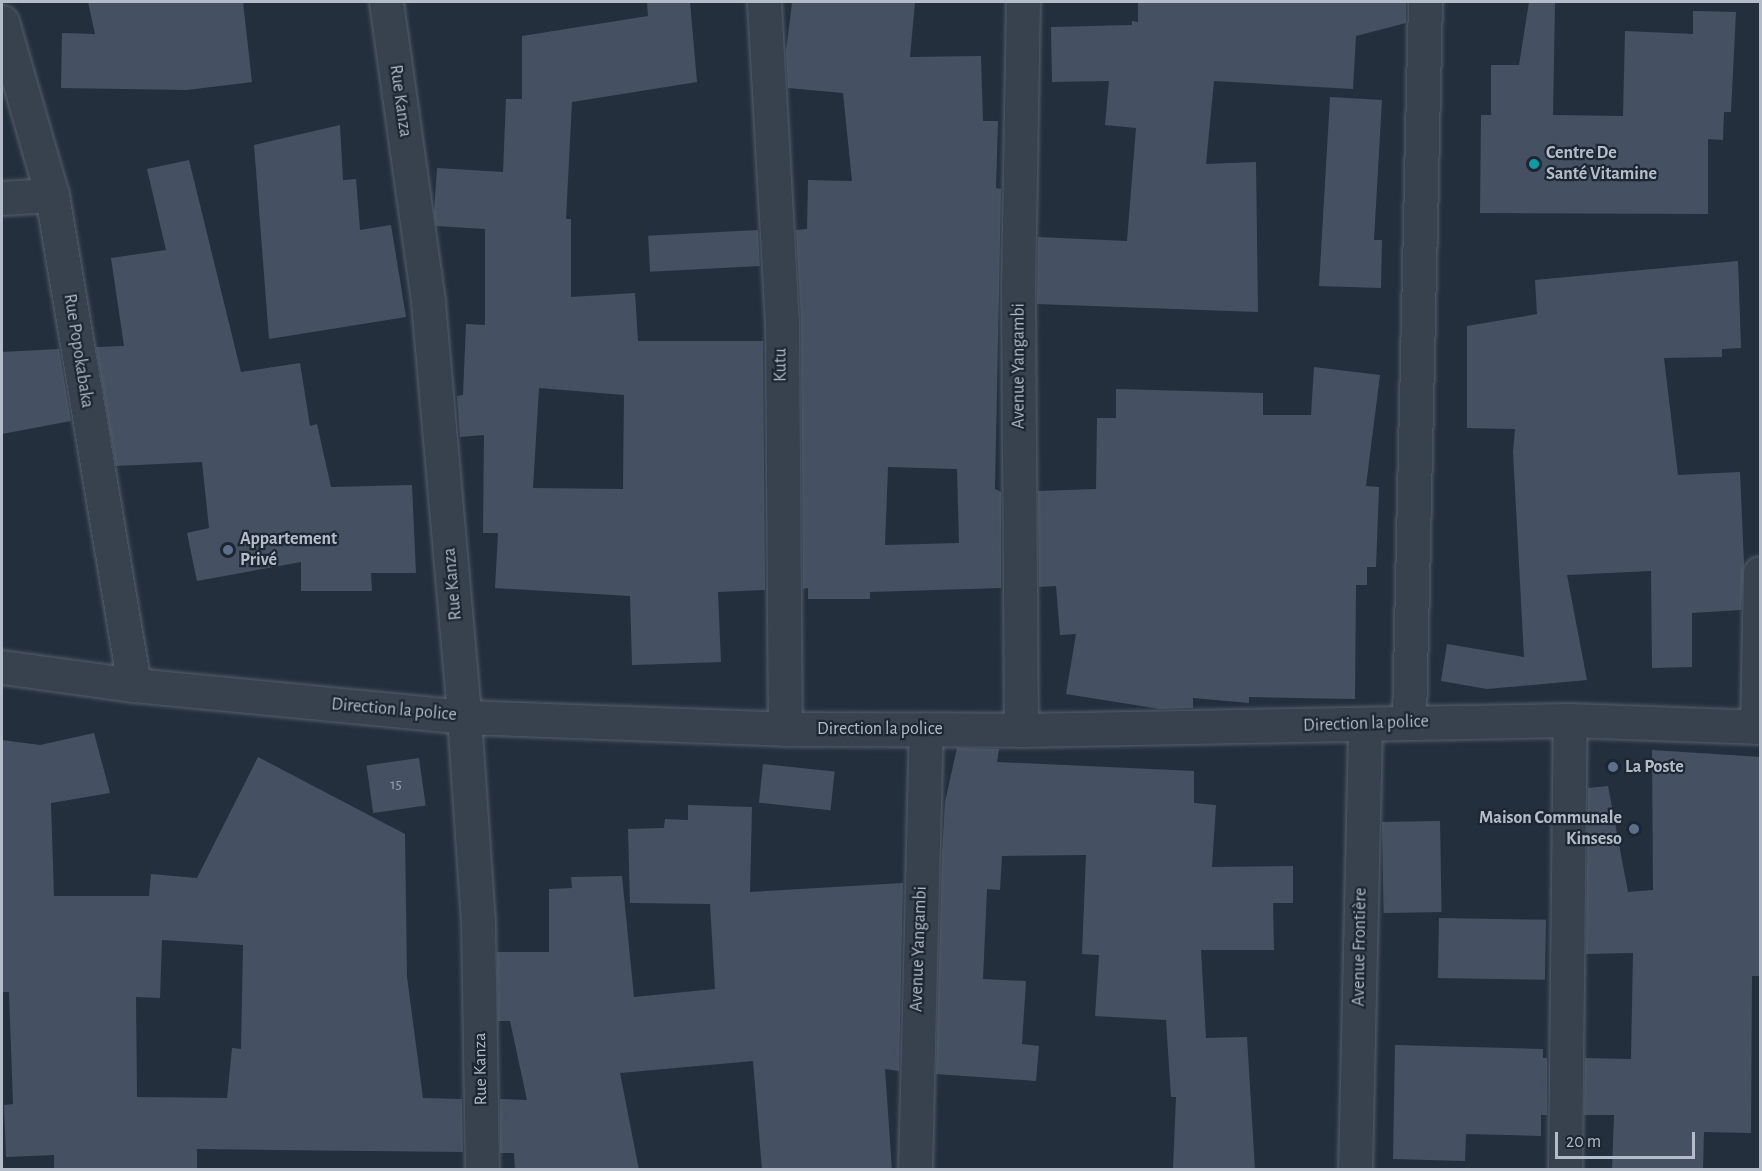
<!DOCTYPE html>
<html>
<head>
<meta charset="utf-8">
<style>
  body { margin:0 }
  #map { position:relative; width:1762px; height:1171px; overflow:hidden; background:#242f3e; font-family:"Alegreya Sans",sans-serif }
  div>[style] { position:absolute }
  .building>* { inset:0; background:#455162; transform-origin:0 0 }
  .roads { filter:drop-shadow(0 0 2px #565f6c) drop-shadow(0 0 2px #565f6c) }
  .minor>* { height:33px; margin:-16.5px; padding:0 16.5px; transform-origin:16.5px; border-radius:16.5px; background:#38414e }
  .dots>* { width:16px; height:16px; translate:-50% -50%; box-sizing:border-box; border:3px solid #1d2633; border-radius:50% }
  span { translate:-50% -50%; white-space:nowrap; text-align:center; line-height:1.15; -webkit-text-stroke:4.5px #1d2633; paint-order:stroke }
  .number-label { font-size:15px; color:#98a1af }
  .number-label span { -webkit-text-stroke-width:0 }
  .street-label { font-size:18px; color:#b4bcc9 }
  .poi-label { font-size:18px; color:#b4bcc9; font-weight:700 }
  .left { translate:0 -50%; text-align:left }
  .right { translate:-100% -50%; text-align:right }
  .frame { position:absolute; inset:0; border:3px solid #b4bcc9; pointer-events:none }
  .scale { position:absolute; left:1555px; top:1132px; width:140px; height:27px; box-sizing:border-box; border:3px solid #b4bcc9; border-top:0; padding-left:8px; font-size:18px; line-height:21px; white-space:nowrap; color:#b4bcc9; -webkit-text-stroke:4px #1d2633; paint-order:stroke }
</style>
</head>
<body>
<div id="map">
  <div class="building">
    <div style="clip-path:polygon(88px 2px,243px 2px,252px 82px,187px 90px,61px 88px,62px 33px,95px 34px)"></div>
    <div style="clip-path:polygon(evenodd,647px 2px,690px 2px,697px 82px,572px 102px,566px 219px,571px 219px,571px 297px,635px 293px,638px 341px,763px 341px,765px 590px,718px 592px,721px 662px,632px 665px,630px 596px,495px 588px,498px 533px,483px 533px,484px 435px,460px 437px,457px 396px,463px 395px,466px 324px,485px 325px,485px 229px,436px 226px,434px 213px,437px 168px,503px 172px,506px 99px,522px 99px,522px 36px,648px 16px,647px 2px,539px 388px,624px 395px,623px 489px,533px 488px,539px 388px)"></div>
    <div style="clip-path:polygon(evenodd,792px 2px,915px 2px,910px 57px,981px 56px,983px 121px,998px 121px,996px 188px,1001px 189px,995px 489px,1001px 492px,1001px 588px,870px 592px,870px 599px,808px 599px,808px 588px,803px 589px,801px 320px,796px 230px,807px 229px,808px 180px,852px 181px,843px 93px,788px 88px,786px 52px,792px 2px,888px 467px,957px 469px,959px 543px,885px 545px,888px 467px)"></div>
    <div style="clip-path:polygon(1138px 2px,1406px 2px,1406px 23px,1356px 36px,1353px 89px,1214px 81px,1206px 164px,1256px 162px,1258px 312px,1037px 304px,1038px 237px,1127px 241px,1136px 128px,1105px 125px,1109px 81px,1052px 82px,1051px 27px,1132px 25px,1132px 21px,1138px 22px)"></div>
    <div style="clip-path:polygon(1529px 2px,1555px 2px,1553px 115px,1623px 116px,1625px 31px,1693px 34px,1693px 11px,1736px 12px,1731px 112px,1724px 112px,1723px 140px,1708px 139px,1708px 214px,1480px 213px,1481px 115px,1491px 115px,1491px 65px,1519px 65px)"></div>
    <div style="clip-path:polygon(1330px 97px,1382px 100px,1374px 240px,1382px 240px,1381px 288px,1319px 286px)"></div>
    <div style="clip-path:polygon(340px 125px,343px 180px,356px 179px,360px 230px,391px 225px,406px 317px,269px 339px,254px 145px)"></div>
    <div style="clip-path:polygon(189px 160px,241px 372px,300px 363px,310px 426px,317px 424px,331px 487px,412px 485px,416px 573px,371px 573px,372px 591px,301px 591px,301px 562px,197px 581px,187px 533px,209px 528px,202px 462px,116px 466px,96px 347px,124px 346px,111px 258px,166px 250px,147px 169px)"></div>
    <div style="left:758px;top:230px;width:36px;height:110px;rotate:87deg"></div>
    <div style="clip-path:polygon(1738px 261px,1741px 348px,1722px 349px,1722px 357px,1664px 358px,1678px 475px,1740px 472px,1744px 563px,1741px 610px,1692px 613px,1692px 667px,1652px 668px,1651px 571px,1567px 575px,1587px 680px,1487px 689px,1441px 681px,1447px 644px,1524px 657px,1513px 452px,1515px 429px,1467px 428px,1467px 326px,1537px 314px,1535px 280px)"></div>
    <div style="clip-path:polygon(59px 349px,71px 421px,2px 434px,2px 352px)"></div>
    <div style="clip-path:polygon(1314px 367px,1380px 375px,1366px 486px,1379px 487px,1376px 567px,1367px 567px,1367px 585px,1356px 585px,1355px 699px,1249px 697px,1249px 703px,1193px 698px,1193px 708px,1160px 709px,1066px 694px,1076px 634px,1060px 635px,1056px 586px,1039px 587px,1038px 491px,1096px 489px,1097px 418px,1116px 418px,1116px 389px,1263px 393px,1263px 415px,1311px 415px)"></div>
    <div style="clip-path:polygon(evenodd,94px 733px,110px 793px,51px 803px,54px 896px,149px 896px,151px 874px,197px 878px,258px 757px,405px 834px,407px 977px,423px 1098px,462px 1099px,463px 1152px,197px 1149px,197px 1170px,54px 1170px,54px 1155px,6px 1157px,4px 1105px,13px 1104px,9px 992px,2px 992px,2px 740px,40px 745px,94px 733px,162px 940px,243px 945px,241px 1049px,232px 1048px,227px 1098px,137px 1097px,136px 997px,160px 998px,162px 940px)"></div>
    <div style="clip-path:polygon(957px 748px,999px 749px,997px 762px,1194px 771px,1194px 803px,1216px 805px,1212px 867px,1293px 866px,1293px 903px,1273px 903px,1274px 950px,1201px 950px,1206px 1038px,1247px 1037px,1255px 1170px,1173px 1170px,1176px 1097px,1171px 1097px,1166px 1020px,1095px 1016px,1099px 955px,1082px 954px,1086px 855px,1002px 856px,1000px 890px,987px 889px,983px 979px,1026px 981px,1022px 1044px,1039px 1046px,1036px 1081px,936px 1074px,942px 855px,945px 802px)"></div>
    <div style="clip-path:polygon(1652px 750px,1761px 757px,1759px 976px,1752px 976px,1751px 1133px,1704px 1132px,1703px 1170px,1612px 1170px,1614px 1115px,1584px 1115px,1585px 1058px,1631px 1059px,1633px 953px,1586px 954px,1588px 788px,1608px 786px,1628px 892px,1653px 890px)"></div>
    <div style="left:419px;top:758px;width:48px;height:53px;rotate:82deg"></div>
    <div style="left:763px;top:764px;width:72px;height:39px;rotate:6deg"></div>
    <div style="clip-path:polygon(688px 805px,752px 807px,750px 892px,903px 883px,899px 1071px,885px 1069px,892px 1170px,762px 1170px,753px 1061px,620px 1073px,639px 1170px,515px 1170px,514px 1153px,500px 1153px,500px 1099px,527px 1100px,510px 1021px,498px 1021px,497px 952px,549px 952px,549px 889px,572px 888px,571px 877px,622px 876px,634px 997px,715px 989px,710px 904px,630px 903px,628px 829px,664px 828px,665px 819px,688px 820px)"></div>
    <div style="left:1440px;top:821px;width:91px;height:58px;rotate:89deg"></div>
    <div style="left:1439px;top:918px;width:107px;height:60px;rotate:1deg"></div>
    <div style="clip-path:polygon(1395px 1045px,1543px 1049px,1543px 1058px,1547px 1058px,1547px 1115px,1541px 1115px,1541px 1136px,1466px 1134px,1465px 1161px,1393px 1159px)"></div>
  </div>
  <div class="roads">
    <div class="minor">
      <div style="left:386px;top:2px;width:303px;rotate:82deg"></div>
      <div style="left:428px;top:302px;width:417px;rotate:85deg"></div>
      <div style="left:464px;top:717px;width:203px;rotate:86.1deg"></div>
      <div style="left:478px;top:920px;width:250px;rotate:89.1deg"></div>
      <div style="left:764px;top:2px;width:320px;rotate:86.8deg"></div>
      <div style="left:782px;top:321px;width:408px;rotate:89.6deg"></div>
      <div style="left:2px;top:22px;width:180px;rotate:73.9deg"></div>
      <div style="left:52px;top:195px;width:497px;rotate:80.5deg"></div>
      <div style="left:2px;top:198px;width:50px;rotate:-3.4deg"></div>
      <div style="left:2px;top:667px;width:133px;rotate:7.8deg"></div>
      <div style="left:134px;top:685px;width:332px;rotate:5.5deg"></div>
      <div style="left:464px;top:717px;width:321px;rotate:2.1deg"></div>
      <div style="left:785px;top:729px;width:236px;rotate:0.2deg"></div>
      <div style="left:1021px;top:730px;width:549px;rotate:-1.04deg"></div>
      <div style="left:1570px;top:720px;width:190px;rotate:2.1deg"></div>
      <div style="left:1409px;top:721px;width:719px;rotate:-88.73deg"></div>
      <div style="left:1757px;top:727px;width:154px;rotate:-88.9deg"></div>
      <div style="left:1021px;top:730px;width:445px;rotate:-90.4deg"></div>
      <div style="left:1018px;top:285px;width:283px;rotate:-89deg"></div>
      <div style="left:915px;top:1170px;width:441px;rotate:-88.6deg"></div>
      <div style="left:1355px;top:1170px;width:445px;rotate:-88.7deg"></div>
      <div style="left:1565px;top:1170px;width:450px;rotate:-89.4deg"></div>
    </div>
  </div>
  <div class="dots">
    <div style="left:1534px;top:164px;background:#0f9aa8"></div>
    <div style="left:228px;top:550px;background:#5c6f8a"></div>
    <div style="left:1613px;top:767px;background:#5c6f8a"></div>
    <div style="left:1634px;top:829px;background:#5c6f8a"></div>
  </div>
  <div class="number-label">
    <span style="left:396px;top:785px">15</span>
  </div>
  <div class="street-label">
    <span style="left:400px;top:101px;rotate:82deg">Rue Kanza</span>
    <span style="left:78px;top:351px;rotate:81deg">Rue Popokabaka</span>
    <span style="left:781px;top:365px;rotate:-90deg">Kutu</span>
    <span style="left:1019px;top:366px;rotate:-90deg">Avenue Yangambi</span>
    <span style="left:453px;top:584px;rotate:-95deg">Rue Kanza</span>
    <span style="left:394px;top:710px;rotate:5deg">Direction la police</span>
    <span style="left:1366px;top:724px;rotate:-2deg">Direction la police</span>
    <span style="left:880px;top:729px">Direction la police</span>
    <span style="left:1360px;top:947px;rotate:-89deg">Avenue Frontière</span>
    <span style="left:919px;top:949px;rotate:-88deg">Avenue Yangambi</span>
    <span style="left:481px;top:1069px;rotate:-91deg">Rue Kanza</span>
  </div>
  <div class="poi-label">
    <span class="left" style="left:1546px;top:164px">Centre De<br>Santé Vitamine</span>
    <span class="left" style="left:240px;top:550px">Appartement<br>Privé</span>
    <span class="left" style="left:1625px;top:767px">La Poste</span>
    <span class="right" style="left:1622px;top:829px">Maison Communale<br>Kinseso</span>
  </div>
  <div class="frame"></div>
  <div class="scale">20 m</div>
</div>
</body>
</html>
